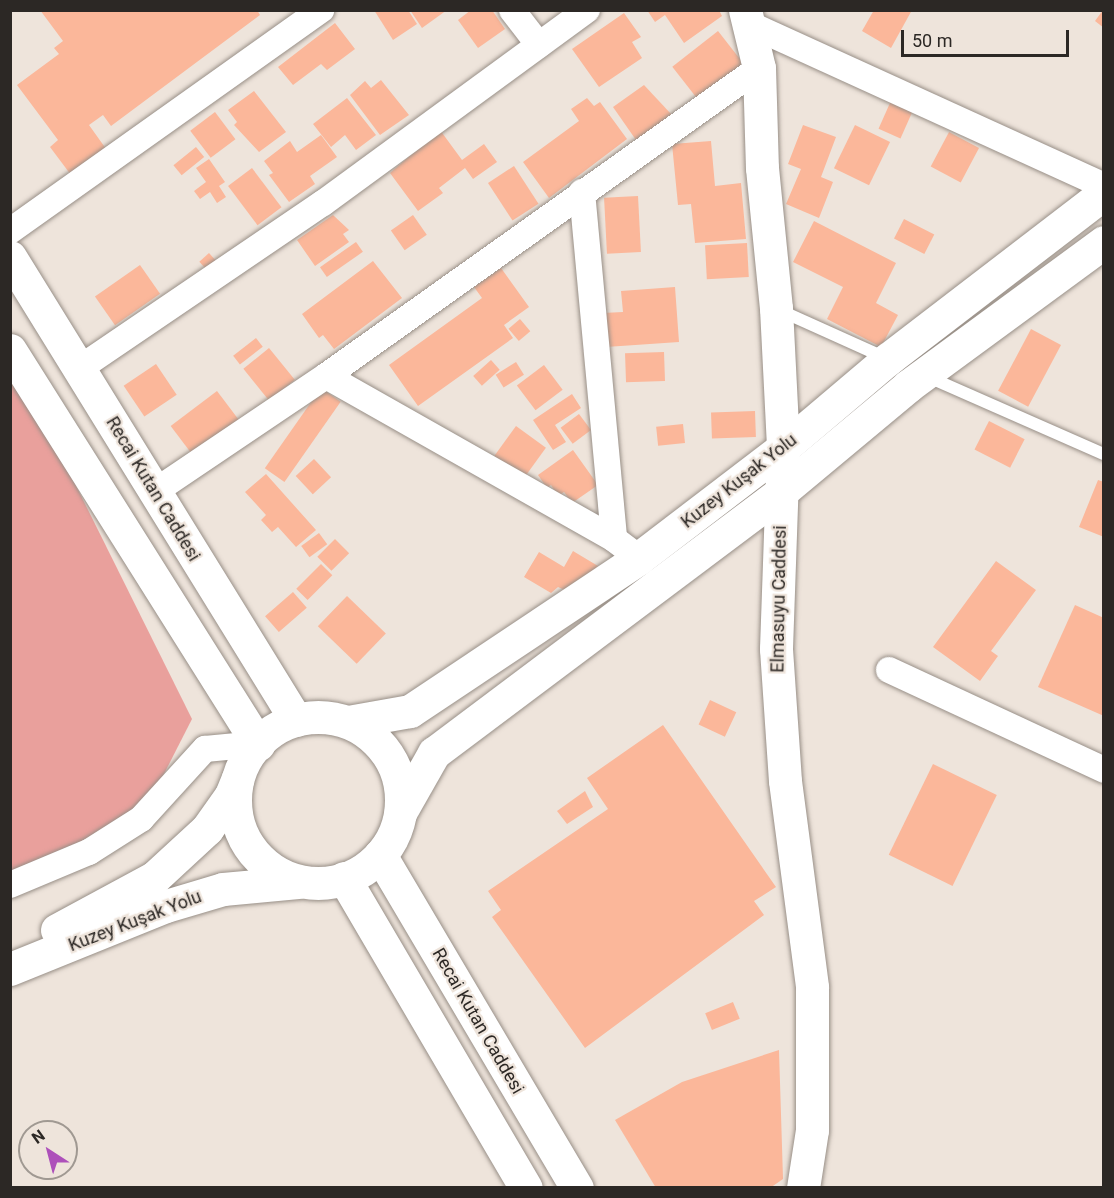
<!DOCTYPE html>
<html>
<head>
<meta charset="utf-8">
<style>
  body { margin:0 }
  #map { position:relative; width:1114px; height:1198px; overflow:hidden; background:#eee4db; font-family:Roboto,sans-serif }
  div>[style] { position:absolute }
  .forest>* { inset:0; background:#e9a09c }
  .building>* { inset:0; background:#fbb79a; transform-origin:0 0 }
  .roads { filter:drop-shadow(0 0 2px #988f87) drop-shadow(0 0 2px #988f87) }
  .lane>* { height:12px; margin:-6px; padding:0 6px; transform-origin:6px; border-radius:6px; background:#fff }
  .street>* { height:26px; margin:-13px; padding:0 13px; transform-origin:13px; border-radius:13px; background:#fff }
  .secondary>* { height:33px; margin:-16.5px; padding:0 16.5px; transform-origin:16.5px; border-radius:16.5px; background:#fff }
  .secondary>.ring { margin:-16.5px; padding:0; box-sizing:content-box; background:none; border:33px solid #fff; border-radius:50% }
  span { translate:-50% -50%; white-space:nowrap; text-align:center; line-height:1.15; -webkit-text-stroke:4.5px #eee4db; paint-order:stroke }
  .street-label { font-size:18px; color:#2c2825 }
  .frame { position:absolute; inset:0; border:12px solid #2c2825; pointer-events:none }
  .north { position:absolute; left:18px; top:1120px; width:60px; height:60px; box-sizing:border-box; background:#eee4db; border:2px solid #a09992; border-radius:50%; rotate:324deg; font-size:16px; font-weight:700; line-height:24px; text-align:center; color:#2c2825 }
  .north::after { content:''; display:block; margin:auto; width:21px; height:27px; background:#ad50ba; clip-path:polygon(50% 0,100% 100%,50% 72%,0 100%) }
  .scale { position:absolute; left:901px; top:30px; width:168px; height:27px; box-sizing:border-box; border:3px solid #2c2825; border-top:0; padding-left:8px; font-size:18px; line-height:21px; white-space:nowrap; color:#2c2825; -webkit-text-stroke:4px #eee4db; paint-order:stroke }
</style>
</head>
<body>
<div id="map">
  <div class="forest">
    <div style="clip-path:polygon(10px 353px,192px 719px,141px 819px,10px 874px)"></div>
  </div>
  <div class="building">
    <div style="clip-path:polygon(40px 10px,257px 10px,260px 15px,111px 126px,103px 115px,89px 125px,109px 153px,74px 179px,50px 147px,58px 140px,17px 85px,59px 54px,54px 48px,63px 41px)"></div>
    <div style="clip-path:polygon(374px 10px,408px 10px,417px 24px,393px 40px)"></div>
    <div style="clip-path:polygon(410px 10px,447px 10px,422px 28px)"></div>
    <div style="clip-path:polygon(471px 10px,492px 10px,505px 29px,478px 48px,458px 20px)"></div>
    <div style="clip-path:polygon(647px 10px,719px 10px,722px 16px,684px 43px,665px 15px,655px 22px)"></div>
    <div style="clip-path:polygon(874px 10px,912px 10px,891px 48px,862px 31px)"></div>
    <div style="clip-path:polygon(1103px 10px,1104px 10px,1104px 28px,1095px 21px)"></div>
    <div style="clip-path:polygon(624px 13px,641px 37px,632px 42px,642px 58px,599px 87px,572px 49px)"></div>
    <div style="clip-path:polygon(335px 23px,355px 49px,327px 70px,321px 64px,293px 85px,278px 67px)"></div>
    <div style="left:718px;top:31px;width:41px;height:58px;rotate:52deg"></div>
    <div style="clip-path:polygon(381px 80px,409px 115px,380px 135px,350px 95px,365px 81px,371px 88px)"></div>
    <div style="clip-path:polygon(644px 85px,672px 115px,636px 140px,613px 107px)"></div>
    <div style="clip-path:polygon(254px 91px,286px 132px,259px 152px,234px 125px,237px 122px,228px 110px)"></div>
    <div style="left:894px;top:94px;width:24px;height:38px;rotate:24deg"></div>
    <div style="clip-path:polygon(347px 98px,376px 135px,356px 150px,345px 135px,331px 147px,313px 124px)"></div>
    <div style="clip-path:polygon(587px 98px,594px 106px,600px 102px,627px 139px,549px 198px,523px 162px,579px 121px,571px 109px)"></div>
    <div style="left:215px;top:112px;width:34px;height:31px;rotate:53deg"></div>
    <div style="clip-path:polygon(803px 125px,836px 137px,821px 177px,833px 182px,819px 218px,786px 204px,801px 169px,788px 164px)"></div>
    <div style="left:855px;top:125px;width:39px;height:48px;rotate:26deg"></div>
    <div style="clip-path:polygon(440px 130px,462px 160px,484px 144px,497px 162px,473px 179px,465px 168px,439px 188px,443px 193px,418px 211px,390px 173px)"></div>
    <div style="left:949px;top:132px;width:34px;height:39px;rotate:28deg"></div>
    <div style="clip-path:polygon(321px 135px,337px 157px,310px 176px,315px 184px,289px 202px,269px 175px,273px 173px,264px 161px,290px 141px,297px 152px)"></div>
    <div style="clip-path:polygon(711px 141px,715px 186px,741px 183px,746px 239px,695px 243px,691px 204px,678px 205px,672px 144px)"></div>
    <div style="left:196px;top:147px;width:13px;height:29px;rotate:51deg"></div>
    <div style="clip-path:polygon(209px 159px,225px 182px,219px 186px,226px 197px,217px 203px,210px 192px,200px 199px,194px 191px,206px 182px,196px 168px)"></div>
    <div style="left:514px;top:166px;width:45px;height:31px;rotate:57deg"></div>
    <div style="left:252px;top:168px;width:49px;height:30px;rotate:53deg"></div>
    <div style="left:638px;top:196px;width:56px;height:34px;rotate:87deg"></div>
    <div style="clip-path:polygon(333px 215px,349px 230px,343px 234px,349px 242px,315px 266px,297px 240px)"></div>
    <div style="left:413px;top:215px;width:24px;height:27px;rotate:55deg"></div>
    <div style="left:904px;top:219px;width:34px;height:22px;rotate:27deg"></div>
    <div style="clip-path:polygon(814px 221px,896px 263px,876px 303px,898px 315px,881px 347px,827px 319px,843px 287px,793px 262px)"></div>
    <div style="left:356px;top:242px;width:12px;height:44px;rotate:55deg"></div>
    <div style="left:747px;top:243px;width:34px;height:42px;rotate:87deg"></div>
    <div style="left:209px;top:253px;width:13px;height:13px;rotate:48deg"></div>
    <div style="clip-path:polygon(373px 261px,402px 298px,334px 349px,323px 335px,319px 338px,302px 314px)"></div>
    <div style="left:140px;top:265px;width:35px;height:55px;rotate:55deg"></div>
    <div style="clip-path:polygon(501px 268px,529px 307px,504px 325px,513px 338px,418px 406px,389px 365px,482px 298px,474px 287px)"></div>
    <div style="clip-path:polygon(675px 287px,679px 342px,606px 347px,603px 313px,623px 312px,621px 291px)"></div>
    <div style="left:520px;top:319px;width:16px;height:15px;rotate:50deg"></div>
    <div style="left:1031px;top:329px;width:34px;height:70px;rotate:28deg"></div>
    <div style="left:256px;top:338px;width:11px;height:29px;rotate:52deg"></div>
    <div style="left:269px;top:348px;width:41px;height:33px;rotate:51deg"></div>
    <div style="left:664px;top:352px;width:29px;height:39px;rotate:88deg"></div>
    <div style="left:491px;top:360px;width:13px;height:24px;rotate:48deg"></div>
    <div style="left:516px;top:362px;width:15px;height:24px;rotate:58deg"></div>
    <div style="left:156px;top:364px;width:37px;height:39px;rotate:56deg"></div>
    <div style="left:544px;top:365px;width:31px;height:34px;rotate:53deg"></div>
    <div style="left:321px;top:388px;width:24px;height:98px;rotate:35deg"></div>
    <div style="left:217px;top:391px;width:38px;height:58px;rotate:53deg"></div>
    <div style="clip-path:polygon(572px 394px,581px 408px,555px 425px,566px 442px,553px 450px,533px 420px)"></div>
    <div style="left:755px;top:411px;width:26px;height:44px;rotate:88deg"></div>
    <div style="left:579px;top:414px;width:20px;height:23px;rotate:53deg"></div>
    <div style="left:989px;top:421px;width:40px;height:32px;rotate:27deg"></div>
    <div style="left:683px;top:424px;width:19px;height:27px;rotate:84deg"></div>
    <div style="left:516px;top:426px;width:37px;height:37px;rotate:36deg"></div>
    <div style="clip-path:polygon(573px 450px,598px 485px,572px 503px,564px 492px,558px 496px,551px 485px,547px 488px,538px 475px)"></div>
    <div style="left:314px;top:459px;width:25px;height:25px;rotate:47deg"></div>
    <div style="clip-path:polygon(266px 474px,316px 530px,296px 547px,278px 527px,272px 532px,261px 520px,266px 515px,245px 492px)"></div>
    <div style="clip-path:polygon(1098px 480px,1104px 482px,1104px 537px,1079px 527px)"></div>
    <div style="left:319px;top:533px;width:14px;height:22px;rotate:54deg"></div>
    <div style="left:335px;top:539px;width:20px;height:25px;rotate:45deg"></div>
    <div style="clip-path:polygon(573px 551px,598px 566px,574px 594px,558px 587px,551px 593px,524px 577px,539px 552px,564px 567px)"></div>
    <div style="clip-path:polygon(996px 561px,1036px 590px,991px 651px,998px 656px,980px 681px,933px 647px)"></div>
    <div style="left:321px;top:564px;width:16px;height:35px;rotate:45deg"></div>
    <div style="left:293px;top:592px;width:21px;height:37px;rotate:49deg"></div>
    <div style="left:347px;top:596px;width:54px;height:42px;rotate:44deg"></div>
    <div style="clip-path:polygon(1075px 605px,1104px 618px,1104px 716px,1038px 687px)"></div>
    <div style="left:710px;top:700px;width:29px;height:27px;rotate:25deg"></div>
    <div style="clip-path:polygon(663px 725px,776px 887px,754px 901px,764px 915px,585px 1048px,492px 917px,501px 910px,488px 891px,608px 809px,587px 778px)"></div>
    <div style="left:933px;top:764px;width:71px;height:101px;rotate:26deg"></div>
    <div style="clip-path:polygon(585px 791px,593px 807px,567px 824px,557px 811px)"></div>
    <div style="left:733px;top:1002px;width:18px;height:30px;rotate:68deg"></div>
    <div style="clip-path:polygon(779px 1050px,783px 1179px,770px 1188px,656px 1188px,615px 1120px,682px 1082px)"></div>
  </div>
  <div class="roads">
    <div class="lane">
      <div style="left:779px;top:310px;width:117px;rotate:24.2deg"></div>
      <div style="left:926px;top:376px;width:194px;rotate:23.7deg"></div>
    </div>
    <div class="street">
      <div style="left:512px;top:10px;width:44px;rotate:52.4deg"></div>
      <div style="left:749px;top:24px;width:390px;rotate:24.5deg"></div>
      <div style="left:582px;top:192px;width:348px;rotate:84.7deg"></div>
      <div style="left:10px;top:231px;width:382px;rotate:-35.4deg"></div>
      <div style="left:80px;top:368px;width:294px;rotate:-34.2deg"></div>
      <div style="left:323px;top:203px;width:327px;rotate:-36.2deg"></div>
      <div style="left:326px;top:376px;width:331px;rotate:29.5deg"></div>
      <div style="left:614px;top:539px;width:31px;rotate:37deg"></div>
      <div style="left:154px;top:492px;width:207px;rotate:-34deg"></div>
      <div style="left:326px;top:376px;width:531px;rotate:-35.42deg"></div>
      <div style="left:889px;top:670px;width:237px;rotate:24.9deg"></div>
      <div style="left:10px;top:885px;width:86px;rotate:-22.7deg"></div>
      <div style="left:89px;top:852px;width:62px;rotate:-32.4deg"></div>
      <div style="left:141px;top:819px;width:95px;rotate:-47.6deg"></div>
      <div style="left:205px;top:749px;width:53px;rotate:-5.4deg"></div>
    </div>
    <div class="secondary">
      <div style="left:745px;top:10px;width:60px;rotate:76.4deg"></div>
      <div style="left:759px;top:68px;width:100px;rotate:88.3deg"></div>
      <div style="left:762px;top:168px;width:141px;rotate:84.3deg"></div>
      <div style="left:776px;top:308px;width:140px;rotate:87.1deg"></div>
      <div style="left:783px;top:448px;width:201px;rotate:92deg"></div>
      <div style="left:776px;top:649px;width:132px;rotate:86.1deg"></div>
      <div style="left:785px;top:781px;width:208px;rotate:82.5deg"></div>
      <div style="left:812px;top:987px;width:143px;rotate:90deg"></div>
      <div style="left:812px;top:1130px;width:59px;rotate:98.8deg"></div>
      <div style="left:10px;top:257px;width:544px;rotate:58.3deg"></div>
      <div style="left:10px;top:350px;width:466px;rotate:57.8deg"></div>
      <div class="ring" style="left:235px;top:717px;width:133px;height:133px"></div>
      <div style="left:348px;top:722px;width:63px;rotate:-10.1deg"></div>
      <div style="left:410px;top:711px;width:275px;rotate:-33.7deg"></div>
      <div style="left:639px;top:558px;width:181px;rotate:-37.4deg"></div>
      <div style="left:783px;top:448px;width:138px;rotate:-40.3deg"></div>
      <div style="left:888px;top:359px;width:272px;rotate:-37.5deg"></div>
      <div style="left:401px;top:811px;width:67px;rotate:-60.4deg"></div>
      <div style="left:434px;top:753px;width:434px;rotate:-36.9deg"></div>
      <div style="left:781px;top:492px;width:165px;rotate:-39.8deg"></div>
      <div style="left:908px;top:386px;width:243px;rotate:-36.3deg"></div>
      <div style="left:380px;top:855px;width:387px;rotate:59.4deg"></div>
      <div style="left:344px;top:878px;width:359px;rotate:59.6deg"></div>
      <div style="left:57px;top:930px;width:111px;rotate:-28.4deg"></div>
      <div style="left:155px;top:877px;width:71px;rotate:-42.7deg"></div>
      <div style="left:207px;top:829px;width:42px;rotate:-54.8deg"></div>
      <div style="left:231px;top:795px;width:16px;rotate:-68deg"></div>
      <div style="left:10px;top:969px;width:168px;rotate:-22deg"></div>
      <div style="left:166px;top:906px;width:59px;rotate:-16.6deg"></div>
      <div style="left:223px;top:889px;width:75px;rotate:-5.3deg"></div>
    </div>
  </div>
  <div class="street-label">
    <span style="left:739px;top:481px;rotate:-38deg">Kuzey Kuşak Yolu</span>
    <span style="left:153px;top:489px;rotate:59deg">Recai Kutan Caddesi</span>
    <span style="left:779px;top:599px;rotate:-89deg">Elmasuyu Caddesi</span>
    <span style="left:135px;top:921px;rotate:-21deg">Kuzey Kuşak Yolu</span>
    <span style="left:478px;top:1021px;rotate:60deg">Recai Kutan Caddesi</span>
  </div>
  <div class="frame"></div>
  <div class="north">N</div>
  <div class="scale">50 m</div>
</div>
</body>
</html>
